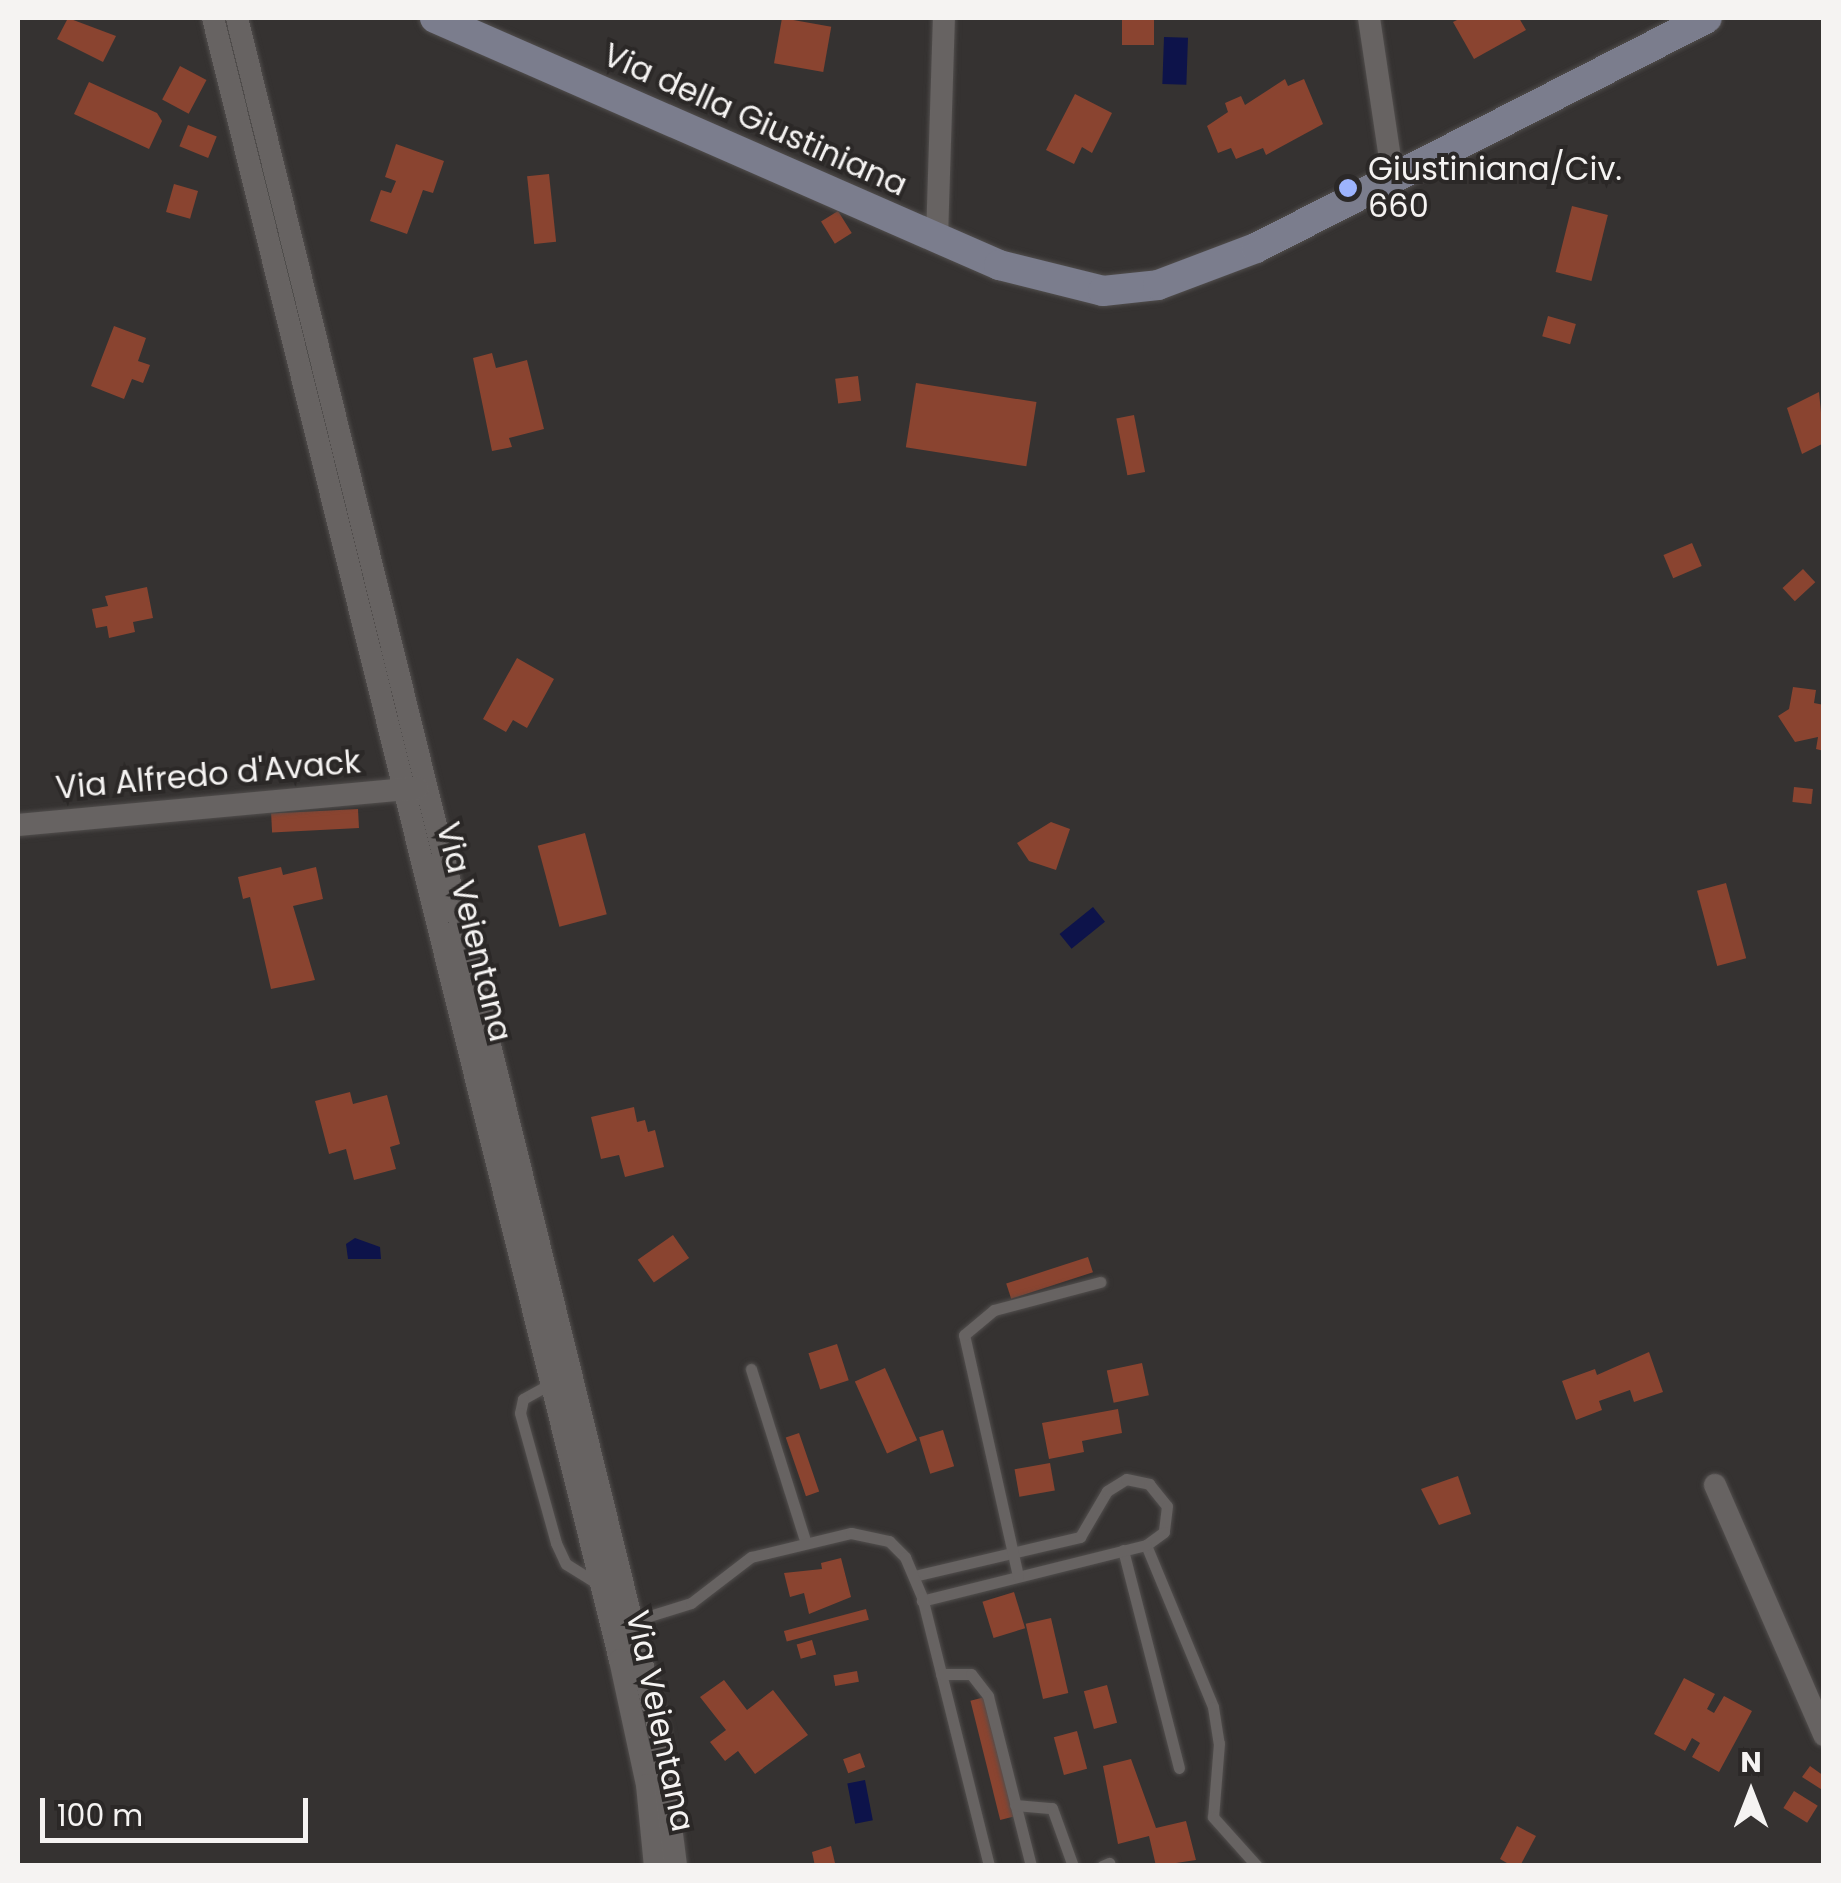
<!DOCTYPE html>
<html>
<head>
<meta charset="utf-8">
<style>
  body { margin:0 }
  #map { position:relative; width:1841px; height:1883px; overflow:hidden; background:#353231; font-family:Poppins,sans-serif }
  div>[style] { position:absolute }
  .water>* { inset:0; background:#0d134a; transform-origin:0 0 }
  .building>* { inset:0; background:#8a4430; transform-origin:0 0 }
  .roads { filter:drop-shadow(0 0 2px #514e4d) drop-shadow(0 0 2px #514e4d) }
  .lane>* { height:11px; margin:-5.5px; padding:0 5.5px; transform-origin:5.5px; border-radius:5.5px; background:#676362 }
  .street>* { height:22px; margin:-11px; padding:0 11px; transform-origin:11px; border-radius:11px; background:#676362 }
  .secondary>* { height:30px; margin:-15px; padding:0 15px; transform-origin:15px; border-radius:15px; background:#7b7d8d }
  .dots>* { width:28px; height:28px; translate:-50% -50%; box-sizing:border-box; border:5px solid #2b2827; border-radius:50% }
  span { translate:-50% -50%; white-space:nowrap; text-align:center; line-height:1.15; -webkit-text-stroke:8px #2b2827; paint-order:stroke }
  .street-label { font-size:32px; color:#f5f3f2 }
  .poi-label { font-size:32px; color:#f5f3f2 }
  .left { translate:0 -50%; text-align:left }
  .frame { position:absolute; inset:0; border:20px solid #f5f3f2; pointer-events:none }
  .north { position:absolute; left:1701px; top:1743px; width:100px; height:100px; -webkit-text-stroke:8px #2b2827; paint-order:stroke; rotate:0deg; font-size:28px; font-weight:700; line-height:40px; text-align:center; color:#f5f3f2 }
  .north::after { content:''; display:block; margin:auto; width:35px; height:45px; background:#f5f3f2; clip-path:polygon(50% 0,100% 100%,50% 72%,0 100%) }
  .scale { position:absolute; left:40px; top:1798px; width:268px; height:45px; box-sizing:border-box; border:5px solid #f5f3f2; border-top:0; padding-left:12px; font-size:30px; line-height:35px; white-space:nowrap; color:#f5f3f2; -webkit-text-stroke:8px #2b2827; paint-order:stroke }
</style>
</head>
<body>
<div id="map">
  <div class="water">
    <div style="left:1164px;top:37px;width:24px;height:47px;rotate:2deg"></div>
    <div style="left:1093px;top:907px;width:19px;height:43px;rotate:51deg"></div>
    <div style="clip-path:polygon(355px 1238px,380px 1247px,381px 1259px,348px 1259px,346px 1244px)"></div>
    <div style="left:865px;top:1780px;width:41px;height:18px;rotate:79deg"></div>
  </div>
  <div class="building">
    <div style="clip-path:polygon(68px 18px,116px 36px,103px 62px,57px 39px)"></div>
    <div style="left:782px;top:18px;width:50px;height:46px;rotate:10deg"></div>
    <div style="left:1122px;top:18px;width:32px;height:27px"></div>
    <div style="clip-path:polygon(1461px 18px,1519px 18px,1526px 30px,1474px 59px,1453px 22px)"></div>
    <div style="left:180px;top:66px;width:30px;height:38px;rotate:28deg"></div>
    <div style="clip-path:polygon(1285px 79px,1288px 86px,1304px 79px,1323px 124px,1266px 155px,1263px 148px,1236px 159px,1231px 148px,1218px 153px,1207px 126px,1228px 112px,1225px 103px,1241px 96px,1245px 105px)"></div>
    <div style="clip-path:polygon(89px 82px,157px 113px,162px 121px,149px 149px,74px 114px)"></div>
    <div style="clip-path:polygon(1075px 94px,1112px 113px,1092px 153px,1082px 147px,1074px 164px,1046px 150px)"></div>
    <div style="left:188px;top:125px;width:31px;height:23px;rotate:22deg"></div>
    <div style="clip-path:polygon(396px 144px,444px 161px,433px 193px,423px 190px,407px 234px,370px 221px,381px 190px,391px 193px,396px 181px,385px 177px)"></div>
    <div style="left:549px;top:174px;width:68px;height:22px;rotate:84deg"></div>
    <div style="left:174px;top:184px;width:25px;height:29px;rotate:16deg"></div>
    <div style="left:1572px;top:206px;width:37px;height:68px;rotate:14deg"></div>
    <div style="left:838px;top:211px;width:26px;height:20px;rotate:58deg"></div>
    <div style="left:1548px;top:316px;width:29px;height:21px;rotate:16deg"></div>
    <div style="clip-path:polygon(114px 326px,146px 338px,138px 361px,150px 365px,143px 383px,132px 379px,124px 399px,91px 386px)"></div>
    <div style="clip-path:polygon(492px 353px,496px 368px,527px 360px,544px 429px,509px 438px,512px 447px,492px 451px,473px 358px)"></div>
    <div style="left:858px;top:376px;width:25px;height:23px;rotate:83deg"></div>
    <div style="left:916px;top:383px;width:122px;height:65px;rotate:9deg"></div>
    <div style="clip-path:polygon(1819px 392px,1824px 443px,1802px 454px,1787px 408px)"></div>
    <div style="left:1134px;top:415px;width:58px;height:18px;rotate:79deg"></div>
    <div style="left:1692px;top:543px;width:25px;height:31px;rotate:67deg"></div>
    <div style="left:1803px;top:569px;width:18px;height:28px;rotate:47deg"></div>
    <div style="clip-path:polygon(147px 587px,153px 618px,133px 622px,135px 632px,109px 638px,107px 626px,96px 628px,92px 609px,108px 606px,105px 596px)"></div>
    <div style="clip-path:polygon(517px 658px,554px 679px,527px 728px,513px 720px,506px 732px,483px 719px)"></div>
    <div style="clip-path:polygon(1793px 687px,1816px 690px,1814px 703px,1824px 705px,1824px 751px,1816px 749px,1818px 737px,1795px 742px,1778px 716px,1789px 709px)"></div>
    <div style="left:1794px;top:787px;width:19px;height:15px;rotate:6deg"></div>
    <div style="left:358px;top:809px;width:19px;height:87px;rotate:87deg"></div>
    <div style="clip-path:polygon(1051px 822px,1070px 829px,1056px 870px,1029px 861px,1017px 843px)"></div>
    <div style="left:585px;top:833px;width:84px;height:49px;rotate:75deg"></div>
    <div style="clip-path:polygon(281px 867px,283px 875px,316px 867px,323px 899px,293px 906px,315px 980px,271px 989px,250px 897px,243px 899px,238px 877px)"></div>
    <div style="left:1726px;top:883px;width:78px;height:30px;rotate:75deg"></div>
    <div style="clip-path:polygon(350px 1092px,353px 1104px,387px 1095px,400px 1144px,390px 1147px,396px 1169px,354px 1180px,346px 1149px,329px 1154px,315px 1101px)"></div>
    <div style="clip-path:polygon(634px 1107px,637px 1122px,645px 1120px,648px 1132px,655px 1130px,664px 1167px,625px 1177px,619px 1155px,601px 1159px,591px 1117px)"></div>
    <div style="left:673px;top:1235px;width:28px;height:43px;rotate:55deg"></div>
    <div style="left:1088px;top:1257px;width:16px;height:86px;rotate:72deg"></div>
    <div style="left:837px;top:1344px;width:38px;height:30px;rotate:72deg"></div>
    <div style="clip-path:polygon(1649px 1352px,1663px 1392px,1634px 1402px,1630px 1390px,1599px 1401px,1602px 1410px,1576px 1420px,1562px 1381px,1595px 1369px,1597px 1375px)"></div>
    <div style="left:1142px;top:1363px;width:33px;height:36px;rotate:78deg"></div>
    <div style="left:885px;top:1368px;width:79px;height:33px;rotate:66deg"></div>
    <div style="clip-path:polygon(1118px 1409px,1122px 1433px,1082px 1441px,1084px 1452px,1049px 1459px,1042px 1423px)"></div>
    <div style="left:943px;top:1430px;width:38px;height:25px;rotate:73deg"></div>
    <div style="left:799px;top:1433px;width:62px;height:14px;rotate:71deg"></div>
    <div style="left:1050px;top:1463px;width:28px;height:36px;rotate:80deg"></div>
    <div style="clip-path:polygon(1458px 1476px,1471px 1514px,1439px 1525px,1421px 1489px)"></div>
    <div style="clip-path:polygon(841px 1558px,851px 1597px,809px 1614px,804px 1593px,790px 1597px,784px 1573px,822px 1569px,821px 1563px)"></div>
    <div style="left:1014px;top:1592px;width:38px;height:33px;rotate:73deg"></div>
    <div style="left:866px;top:1609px;width:11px;height:85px;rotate:75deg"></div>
    <div style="left:1051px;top:1618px;width:77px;height:26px;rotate:77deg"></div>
    <div style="left:812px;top:1640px;width:15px;height:16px;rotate:74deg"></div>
    <div style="left:857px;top:1671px;width:11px;height:24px;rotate:80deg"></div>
    <div style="clip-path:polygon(1684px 1678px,1715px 1694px,1707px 1709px,1714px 1713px,1724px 1696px,1752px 1711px,1719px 1772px,1692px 1757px,1700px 1743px,1692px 1738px,1685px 1751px,1654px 1734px)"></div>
    <div style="clip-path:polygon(724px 1680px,747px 1710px,773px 1690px,808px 1735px,755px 1774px,738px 1751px,725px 1761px,710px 1742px,726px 1730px,700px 1697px)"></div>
    <div style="left:1107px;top:1685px;width:39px;height:24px;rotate:75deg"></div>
    <div style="left:985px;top:1697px;width:123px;height:15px;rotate:76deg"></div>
    <div style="left:1077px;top:1731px;width:39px;height:24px;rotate:75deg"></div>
    <div style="left:860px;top:1753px;width:15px;height:18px;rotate:70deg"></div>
    <div style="clip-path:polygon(1131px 1759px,1156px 1828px,1186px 1821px,1196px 1860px,1156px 1866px,1149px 1836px,1118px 1844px,1103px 1766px)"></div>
    <div style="clip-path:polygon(1810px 1766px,1824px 1776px,1824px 1791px,1802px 1777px)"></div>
    <div style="left:1794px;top:1791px;width:28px;height:20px;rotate:32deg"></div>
    <div style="clip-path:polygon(1517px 1826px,1536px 1836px,1520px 1866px,1512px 1866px,1500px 1859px)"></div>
    <div style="clip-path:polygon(831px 1846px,835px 1863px,815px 1866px,812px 1852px)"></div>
  </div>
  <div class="roads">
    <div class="lane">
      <div style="left:751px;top:1369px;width:182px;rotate:72.5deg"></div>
      <div style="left:550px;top:1384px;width:31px;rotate:151deg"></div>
      <div style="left:523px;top:1399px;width:14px;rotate:102deg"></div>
      <div style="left:520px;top:1413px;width:135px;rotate:74.5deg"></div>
      <div style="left:556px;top:1543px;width:23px;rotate:65deg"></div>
      <div style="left:566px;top:1564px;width:38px;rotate:32deg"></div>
      <div style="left:1146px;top:1545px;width:175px;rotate:67.5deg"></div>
      <div style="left:1213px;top:1707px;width:36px;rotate:81deg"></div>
      <div style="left:1219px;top:1743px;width:74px;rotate:94.6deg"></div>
      <div style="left:1213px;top:1817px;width:66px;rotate:48.1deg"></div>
      <div style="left:1123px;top:1550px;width:225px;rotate:75.6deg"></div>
      <div style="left:914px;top:1576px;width:171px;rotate:-13.2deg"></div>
      <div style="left:1080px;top:1537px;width:53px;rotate:-59.6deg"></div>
      <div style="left:1107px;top:1491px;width:22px;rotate:-32deg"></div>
      <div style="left:1126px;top:1479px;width:24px;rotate:12deg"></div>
      <div style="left:1149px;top:1484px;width:28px;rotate:51deg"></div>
      <div style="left:1167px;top:1506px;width:26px;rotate:97deg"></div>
      <div style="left:1164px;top:1532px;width:22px;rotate:144deg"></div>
      <div style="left:1146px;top:1545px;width:231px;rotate:166deg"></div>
      <div style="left:1018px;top:1576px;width:247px;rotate:-102.6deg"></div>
      <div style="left:964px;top:1335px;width:39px;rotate:-40deg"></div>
      <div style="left:994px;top:1310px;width:110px;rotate:-14.8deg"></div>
      <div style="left:630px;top:1622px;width:64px;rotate:-17.3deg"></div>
      <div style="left:691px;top:1603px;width:76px;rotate:-37.5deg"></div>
      <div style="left:751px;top:1557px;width:103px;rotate:-13.5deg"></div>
      <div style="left:851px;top:1533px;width:39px;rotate:12deg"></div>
      <div style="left:889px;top:1541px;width:23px;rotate:45deg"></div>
      <div style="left:905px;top:1557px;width:43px;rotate:67deg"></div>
      <div style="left:922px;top:1597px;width:277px;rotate:76deg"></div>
      <div style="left:941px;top:1674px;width:30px"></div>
      <div style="left:971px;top:1674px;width:28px;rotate:52deg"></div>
      <div style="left:988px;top:1696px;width:175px;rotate:75.8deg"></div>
      <div style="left:1015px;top:1805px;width:37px;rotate:5deg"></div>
      <div style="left:1052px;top:1808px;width:62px;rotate:70.1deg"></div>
      <div style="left:1102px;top:1866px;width:8px;rotate:-23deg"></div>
    </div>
    <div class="street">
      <div style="left:213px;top:18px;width:1692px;rotate:76.08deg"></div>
      <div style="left:620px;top:1660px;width:128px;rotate:77.8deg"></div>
      <div style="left:647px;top:1785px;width:81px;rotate:84.4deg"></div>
      <div style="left:237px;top:18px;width:1764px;rotate:76.16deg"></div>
      <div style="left:659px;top:1731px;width:136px;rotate:82.8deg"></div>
      <div style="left:1369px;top:18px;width:163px;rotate:81.5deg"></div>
      <div style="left:937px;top:238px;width:220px;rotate:-88.2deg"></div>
      <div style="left:18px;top:825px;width:401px;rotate:-5.3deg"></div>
      <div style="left:1715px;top:1485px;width:273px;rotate:66.4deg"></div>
    </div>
    <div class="secondary">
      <div style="left:435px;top:18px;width:616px;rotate:23.65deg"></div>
      <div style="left:999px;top:265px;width:107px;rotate:14deg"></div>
      <div style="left:1103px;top:291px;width:55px;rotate:-6.2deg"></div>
      <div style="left:1158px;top:285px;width:105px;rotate:-20.7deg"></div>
      <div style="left:1256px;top:248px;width:506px;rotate:-27.02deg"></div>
    </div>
  </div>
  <div class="dots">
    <div style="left:1348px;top:188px;background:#9db4fd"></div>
  </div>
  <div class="street-label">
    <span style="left:755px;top:120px;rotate:24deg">Via della Giustiniana</span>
    <span style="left:208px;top:775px;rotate:-5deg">Via Alfredo d'Avack</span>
    <span style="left:474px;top:932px;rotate:76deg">Via Veientana</span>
    <span style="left:660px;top:1721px;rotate:78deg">Via Veientana</span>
  </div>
  <div class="poi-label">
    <span class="left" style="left:1368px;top:188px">Giustiniana/Civ.<br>660</span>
  </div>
  <div class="frame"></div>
  <div class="north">N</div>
  <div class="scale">100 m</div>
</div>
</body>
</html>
